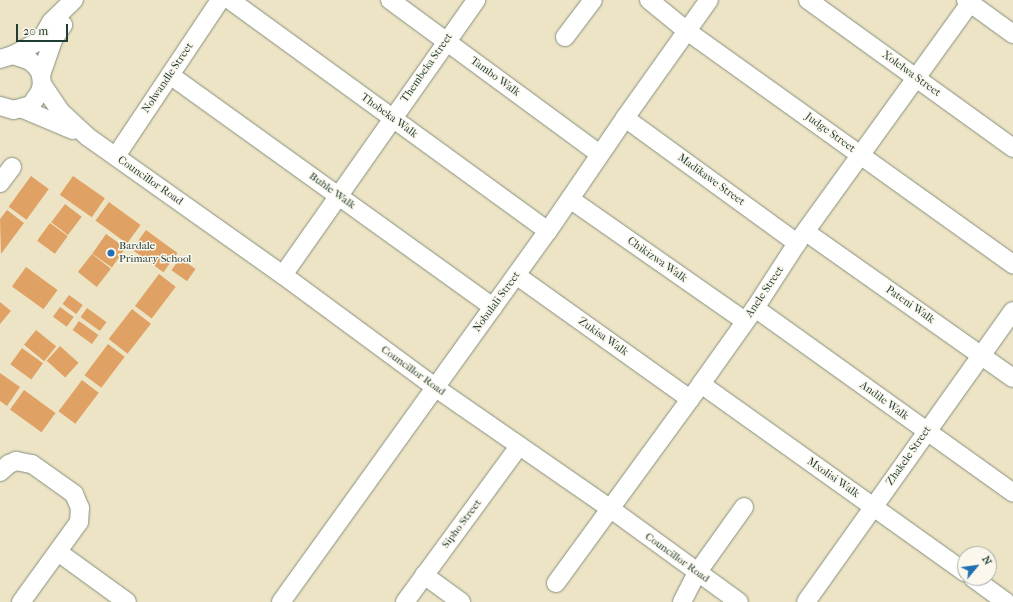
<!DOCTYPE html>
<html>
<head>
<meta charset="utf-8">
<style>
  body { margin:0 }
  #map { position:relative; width:1013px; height:602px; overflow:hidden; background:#ede4c6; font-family:"IM FELL French Canon",serif }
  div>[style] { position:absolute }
  .building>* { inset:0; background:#e0a264; transform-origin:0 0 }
  .roads { filter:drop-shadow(0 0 1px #86907d) drop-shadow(0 0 1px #86907d) }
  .minor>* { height:18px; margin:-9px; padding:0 9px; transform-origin:9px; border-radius:9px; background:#fff }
  .dots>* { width:11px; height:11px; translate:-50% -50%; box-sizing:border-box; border:2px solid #fbf7ec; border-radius:50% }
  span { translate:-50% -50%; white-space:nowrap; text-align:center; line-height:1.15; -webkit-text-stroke:3px #fbf7ec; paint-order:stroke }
  .street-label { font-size:11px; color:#1f3d34 }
  .poi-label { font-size:11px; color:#1f3d34 }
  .left { translate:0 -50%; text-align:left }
  .north { position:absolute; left:957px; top:546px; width:40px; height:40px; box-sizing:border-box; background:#fbf7ec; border:1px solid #a3ada2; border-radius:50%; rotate:61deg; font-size:11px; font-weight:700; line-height:16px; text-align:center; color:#1f3d34 }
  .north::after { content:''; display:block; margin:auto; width:14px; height:18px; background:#1f6fb2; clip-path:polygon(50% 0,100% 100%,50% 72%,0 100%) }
  .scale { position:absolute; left:16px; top:24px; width:52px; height:18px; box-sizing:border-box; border:2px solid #1f3d34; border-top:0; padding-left:5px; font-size:12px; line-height:14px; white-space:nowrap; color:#1f3d34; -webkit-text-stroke:3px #fbf7ec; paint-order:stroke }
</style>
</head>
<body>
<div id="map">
  <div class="building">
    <div style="left:31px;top:176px;width:22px;height:38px;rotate:36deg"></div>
    <div style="left:73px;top:176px;width:39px;height:23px;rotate:35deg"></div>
    <div style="left:109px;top:202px;width:39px;height:23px;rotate:36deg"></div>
    <div style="left:65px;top:204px;width:21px;height:23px;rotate:37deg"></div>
    <div style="clip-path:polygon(7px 210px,24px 223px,1px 254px,0 219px)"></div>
    <div style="left:50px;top:223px;width:22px;height:22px;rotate:36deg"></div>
    <div style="left:146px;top:230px;width:39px;height:24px;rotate:36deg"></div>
    <div style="left:106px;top:234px;width:24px;height:24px;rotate:35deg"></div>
    <div style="left:92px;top:254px;width:24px;height:23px;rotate:38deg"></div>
    <div style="left:180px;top:258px;width:19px;height:15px;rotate:35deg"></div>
    <div style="left:26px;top:267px;width:39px;height:24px;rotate:36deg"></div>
    <div style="left:159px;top:274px;width:21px;height:40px;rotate:37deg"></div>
    <div style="left:69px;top:295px;width:17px;height:11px;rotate:36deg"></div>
    <div style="clip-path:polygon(0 302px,11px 311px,0 324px)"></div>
    <div style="left:60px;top:307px;width:17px;height:12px;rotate:36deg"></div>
    <div style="left:87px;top:308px;width:24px;height:11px;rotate:36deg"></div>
    <div style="left:132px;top:309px;width:24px;height:38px;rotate:38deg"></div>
    <div style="left:79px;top:321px;width:24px;height:11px;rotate:36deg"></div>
    <div style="left:36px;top:330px;width:26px;height:19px;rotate:39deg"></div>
    <div style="left:108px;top:344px;width:21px;height:39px;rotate:37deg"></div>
    <div style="left:60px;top:346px;width:25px;height:20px;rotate:42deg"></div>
    <div style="left:22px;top:348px;width:26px;height:20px;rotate:36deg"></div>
    <div style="clip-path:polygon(0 373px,20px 387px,7px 406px,0 401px)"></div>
    <div style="left:82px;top:380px;width:21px;height:39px;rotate:37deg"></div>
    <div style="left:24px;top:390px;width:39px;height:24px;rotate:36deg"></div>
  </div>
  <div class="roads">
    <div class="minor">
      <div style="left:230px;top:0;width:393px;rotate:36deg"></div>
      <div style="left:390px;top:0;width:260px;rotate:36.3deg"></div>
      <div style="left:649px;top:0;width:49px;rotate:39.2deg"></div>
      <div style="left:687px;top:31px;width:401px;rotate:35.6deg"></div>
      <div style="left:808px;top:0;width:253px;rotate:35.8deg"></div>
      <div style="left:966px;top:0;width:58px;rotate:35.9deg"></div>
      <div style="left:565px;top:37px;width:46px;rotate:-52.9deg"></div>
      <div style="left:13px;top:55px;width:27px;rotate:-28deg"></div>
      <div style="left:37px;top:42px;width:8px;rotate:-45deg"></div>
      <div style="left:43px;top:36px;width:16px;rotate:-60deg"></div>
      <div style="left:51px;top:22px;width:32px;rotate:-44deg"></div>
      <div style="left:0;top:59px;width:14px;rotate:-17deg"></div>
      <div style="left:13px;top:55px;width:18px;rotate:19deg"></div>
      <div style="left:30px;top:61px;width:9px;rotate:41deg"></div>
      <div style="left:37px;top:67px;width:9px;rotate:63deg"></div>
      <div style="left:41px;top:75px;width:9px;rotate:84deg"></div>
      <div style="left:42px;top:84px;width:8px;rotate:104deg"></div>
      <div style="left:40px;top:92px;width:16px;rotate:125deg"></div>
      <div style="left:31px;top:105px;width:18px;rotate:164deg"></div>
      <div style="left:14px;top:110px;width:15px;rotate:-164deg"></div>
      <div style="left:41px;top:75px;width:39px;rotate:-71deg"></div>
      <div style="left:54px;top:38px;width:16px;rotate:-55deg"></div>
      <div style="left:170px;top:75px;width:398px;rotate:35.7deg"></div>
      <div style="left:42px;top:84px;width:32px;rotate:56deg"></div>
      <div style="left:60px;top:111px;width:38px;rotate:43deg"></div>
      <div style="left:88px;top:137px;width:239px;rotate:35.3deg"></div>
      <div style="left:283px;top:275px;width:190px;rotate:36.4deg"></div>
      <div style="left:436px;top:388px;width:213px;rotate:34.7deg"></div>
      <div style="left:611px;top:509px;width:158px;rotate:36deg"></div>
      <div style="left:23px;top:109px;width:54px;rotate:22.8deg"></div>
      <div style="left:625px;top:118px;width:213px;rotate:36deg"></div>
      <div style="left:116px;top:156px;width:187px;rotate:-56.3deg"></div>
      <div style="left:0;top:183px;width:20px;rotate:-53deg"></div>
      <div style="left:570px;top:199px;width:213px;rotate:34.9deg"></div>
      <div style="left:806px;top:232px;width:253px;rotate:35.2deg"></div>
      <div style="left:283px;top:275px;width:336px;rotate:-54.9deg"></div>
      <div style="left:516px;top:275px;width:214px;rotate:35.5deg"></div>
      <div style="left:755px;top:308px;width:317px;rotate:35.6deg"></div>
      <div style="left:701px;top:384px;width:324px;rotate:35.5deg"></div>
      <div style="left:0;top:472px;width:12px;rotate:-42deg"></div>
      <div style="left:9px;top:464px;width:8px;rotate:-23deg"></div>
      <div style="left:16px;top:461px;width:16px;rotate:11deg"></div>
      <div style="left:32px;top:464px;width:52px;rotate:35.5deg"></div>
      <div style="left:74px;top:494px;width:15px;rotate:67deg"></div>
      <div style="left:80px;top:508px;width:14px;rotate:94deg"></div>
      <div style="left:79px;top:522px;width:99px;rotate:125.9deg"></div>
      <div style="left:58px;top:552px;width:85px;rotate:35.9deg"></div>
      <div style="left:424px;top:575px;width:46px;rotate:36.1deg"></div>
      <div style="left:973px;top:578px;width:41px;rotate:36deg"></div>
      <div style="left:556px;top:583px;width:246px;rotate:-53.9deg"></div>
      <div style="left:701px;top:384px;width:93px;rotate:-54.6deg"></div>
      <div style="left:755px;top:308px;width:77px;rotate:-57.1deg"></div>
      <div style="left:797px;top:243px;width:299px;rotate:-54.2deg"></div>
      <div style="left:281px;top:602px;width:457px;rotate:-54.3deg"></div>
      <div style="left:548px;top:231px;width:137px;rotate:-55.7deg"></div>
      <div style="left:625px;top:118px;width:145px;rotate:-54.6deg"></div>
      <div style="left:405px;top:602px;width:193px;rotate:-53.8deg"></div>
      <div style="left:682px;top:602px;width:33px;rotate:-63deg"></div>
      <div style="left:697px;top:573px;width:81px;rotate:-54.5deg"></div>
      <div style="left:806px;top:602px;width:357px;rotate:-54.6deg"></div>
    </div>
  </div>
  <div class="dots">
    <div style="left:111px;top:253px;background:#1f6fb2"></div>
  </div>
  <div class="street-label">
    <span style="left:427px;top:68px;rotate:-55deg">Thembeka Street</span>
    <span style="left:911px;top:74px;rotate:36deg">Xolelwa Street</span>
    <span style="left:495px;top:77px;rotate:36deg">Tambo Walk</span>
    <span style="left:168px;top:78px;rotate:-56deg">Nolwandle Street</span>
    <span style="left:389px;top:116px;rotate:36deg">Thobeka Walk</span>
    <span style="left:830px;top:133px;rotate:36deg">Judge Street</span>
    <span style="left:711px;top:180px;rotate:36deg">Madikawe Street</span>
    <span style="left:150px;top:181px;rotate:35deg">Councillor Road</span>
    <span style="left:332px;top:191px;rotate:36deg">Buhle Walk</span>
    <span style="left:657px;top:260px;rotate:35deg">Chikizwa Walk</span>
    <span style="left:765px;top:292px;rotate:-56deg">Anele Street</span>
    <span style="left:497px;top:302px;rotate:-54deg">Nobulali Street</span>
    <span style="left:910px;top:305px;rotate:35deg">Pateni Walk</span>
    <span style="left:603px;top:337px;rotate:35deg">Zukisa Walk</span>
    <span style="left:413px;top:371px;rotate:36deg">Councillor Road</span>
    <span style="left:884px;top:401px;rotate:36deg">Andile Walk</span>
    <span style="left:909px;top:456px;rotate:-55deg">Zhakele Street</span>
    <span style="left:833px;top:478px;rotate:35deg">Mxolisi Walk</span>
    <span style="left:462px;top:524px;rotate:-53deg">Sipho Street</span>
    <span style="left:677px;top:558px;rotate:36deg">Councillor Road</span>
  </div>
  <div class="poi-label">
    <span class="left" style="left:119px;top:253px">Bardale<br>Primary School</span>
  </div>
  <div class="north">N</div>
  <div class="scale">20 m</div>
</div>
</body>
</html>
